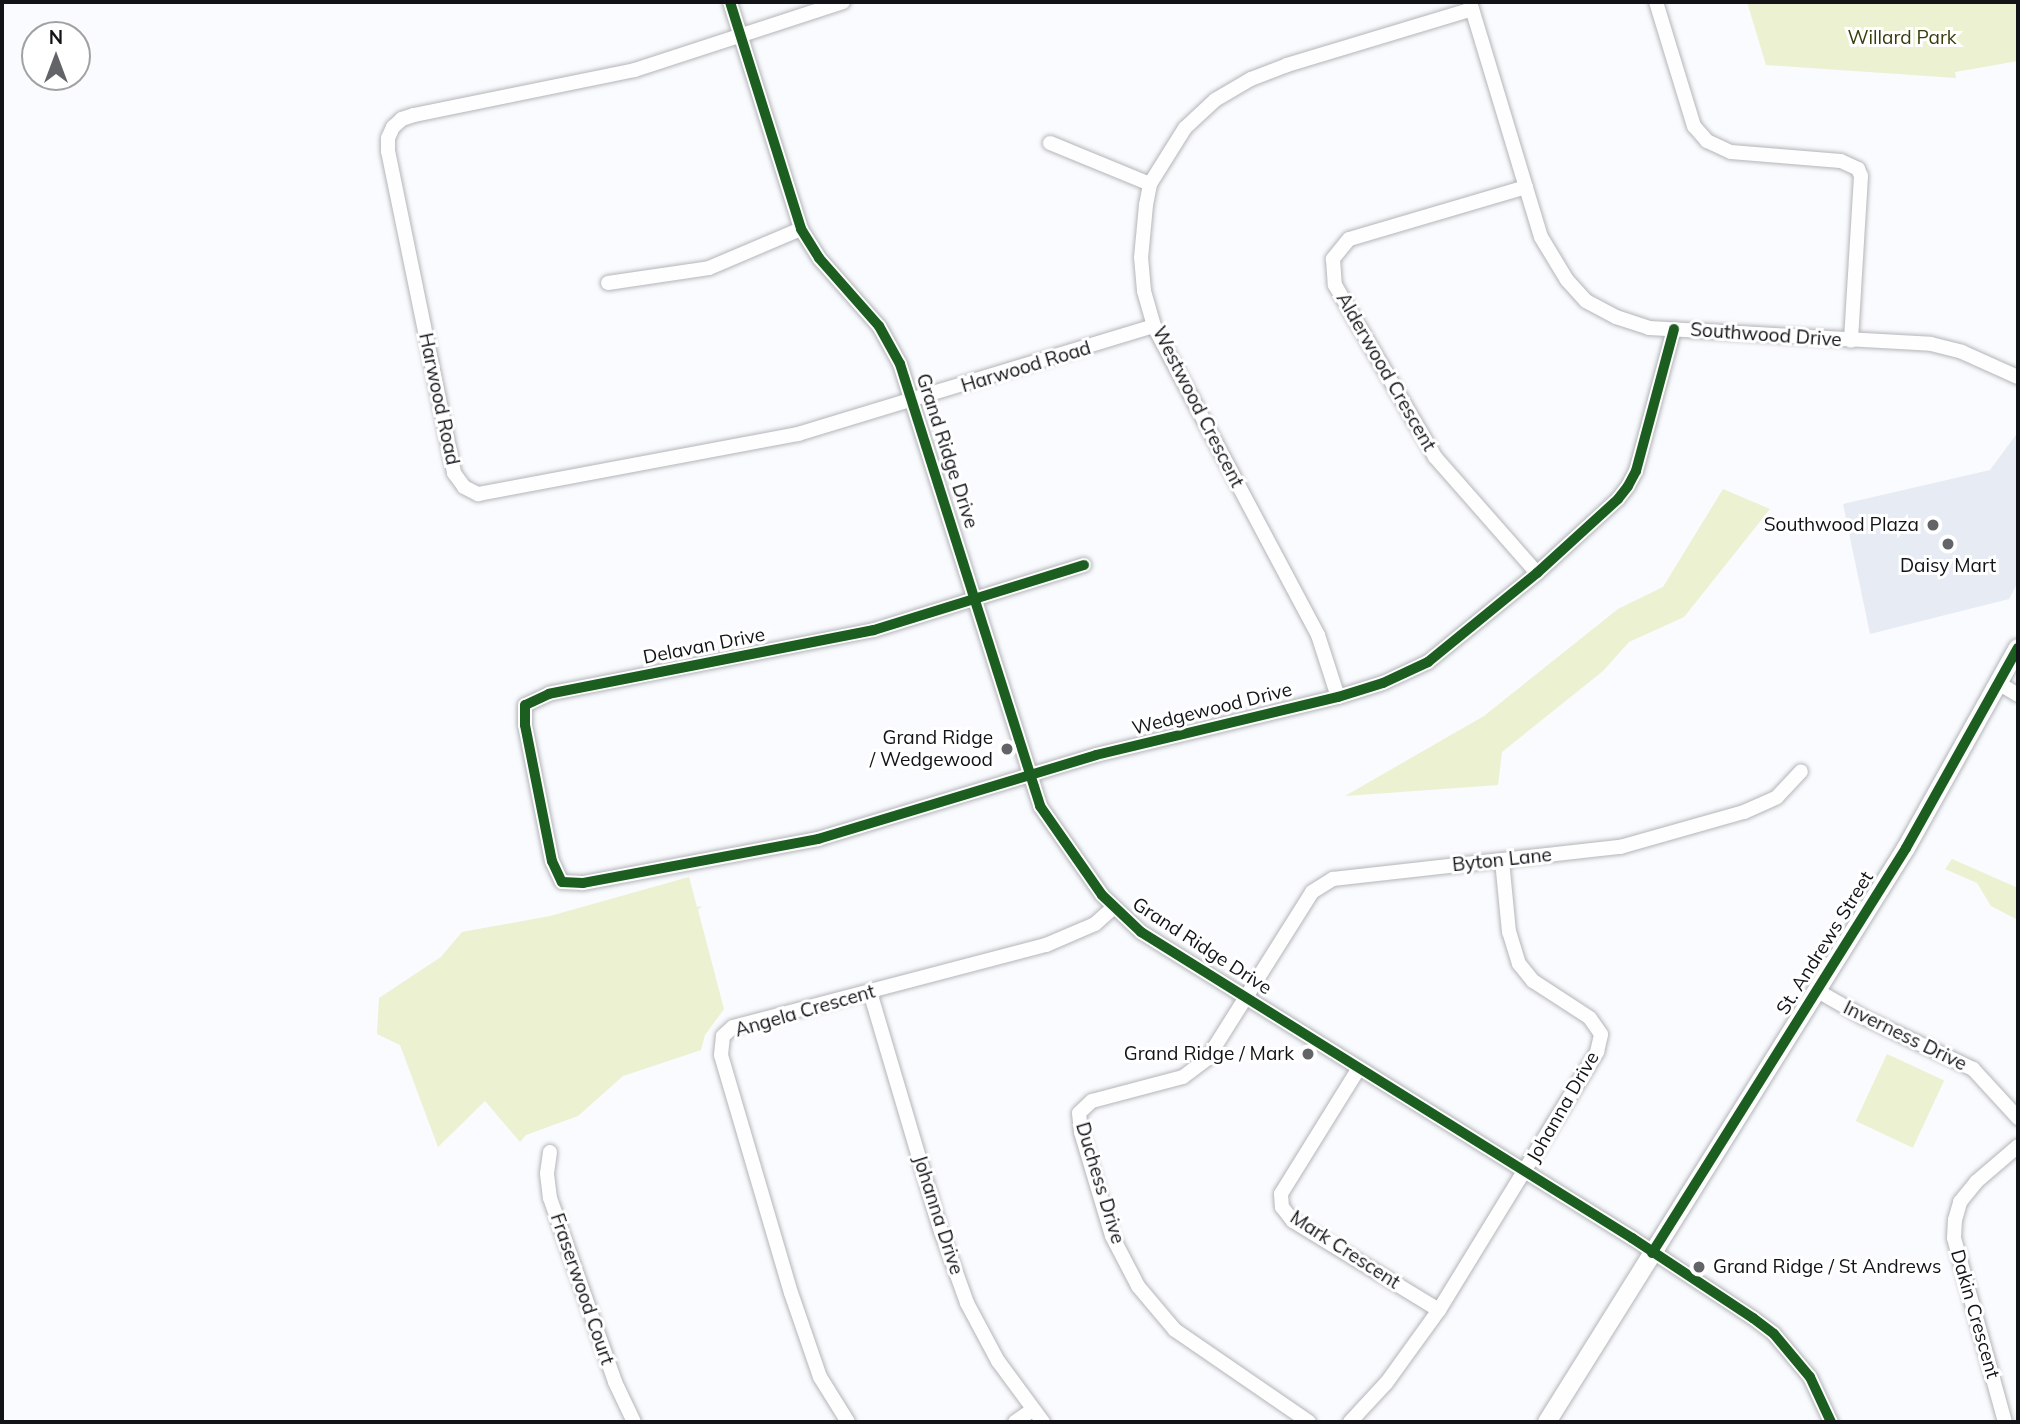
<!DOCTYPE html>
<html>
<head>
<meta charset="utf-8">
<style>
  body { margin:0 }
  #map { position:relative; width:2020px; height:1424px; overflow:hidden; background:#f9fbfe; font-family:Mulish,sans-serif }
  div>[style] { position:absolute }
  .built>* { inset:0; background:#e7ebf4 }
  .green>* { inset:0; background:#ebf1d1; transform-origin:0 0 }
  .roads { filter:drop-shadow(0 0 2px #b4b5b8) drop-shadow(0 0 2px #b4b5b8) }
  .minor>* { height:14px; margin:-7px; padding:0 7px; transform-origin:7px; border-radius:7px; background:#fefeff }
  .major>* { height:18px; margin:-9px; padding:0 9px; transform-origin:9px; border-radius:9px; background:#fefeff }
  .cycleway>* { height:10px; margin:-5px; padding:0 5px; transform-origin:5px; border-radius:5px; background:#1b5e20 }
  .dots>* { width:19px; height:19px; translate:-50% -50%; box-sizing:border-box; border:4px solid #fff; border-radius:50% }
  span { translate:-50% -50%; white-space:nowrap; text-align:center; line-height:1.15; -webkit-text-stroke:6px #fff; paint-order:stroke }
  .park-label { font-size:19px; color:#383e0a }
  .street-label { font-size:19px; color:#121317 }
  .poi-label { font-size:19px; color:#121317 }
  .right { translate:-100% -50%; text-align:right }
  .left { translate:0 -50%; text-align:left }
  .frame { position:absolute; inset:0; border:4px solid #121317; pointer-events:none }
  .north { position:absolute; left:21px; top:21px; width:70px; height:70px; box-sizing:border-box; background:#fff; border:2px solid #a0a1a2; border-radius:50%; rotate:0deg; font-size:19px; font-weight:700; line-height:28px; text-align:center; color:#121317 }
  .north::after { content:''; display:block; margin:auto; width:24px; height:32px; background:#636468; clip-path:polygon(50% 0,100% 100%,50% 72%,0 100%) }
</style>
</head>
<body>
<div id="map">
  <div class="built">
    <div style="clip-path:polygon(2018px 432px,2018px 582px,2009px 599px,1870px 634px,1843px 504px,1990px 470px)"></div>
  </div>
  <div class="green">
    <div style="clip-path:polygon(1747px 2px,2018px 2px,2018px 61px,1955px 72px,1956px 78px,1766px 65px)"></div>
    <div style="clip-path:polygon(1723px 489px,1770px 509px,1684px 617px,1629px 642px,1603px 671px,1502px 752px,1498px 785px,1345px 796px,1484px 716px,1618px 609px,1663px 587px)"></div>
    <div style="clip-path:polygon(1952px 859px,2018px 888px,2018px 920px,1991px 906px,1977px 883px,1945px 869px)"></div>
    <div style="clip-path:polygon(689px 877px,697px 907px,702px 906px,698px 910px,724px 1009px,705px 1035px,701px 1050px,623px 1076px,578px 1116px,526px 1135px,520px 1142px,485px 1101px,438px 1147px,400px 1045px,377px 1034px,379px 998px,441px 957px,462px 932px,550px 916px)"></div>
    <div style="left:1887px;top:1054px;width:63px;height:74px;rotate:25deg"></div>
  </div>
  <div class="roads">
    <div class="minor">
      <div style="left:730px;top:2px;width:238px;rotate:72.6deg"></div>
      <div style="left:801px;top:229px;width:34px;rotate:58deg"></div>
      <div style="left:819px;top:258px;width:91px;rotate:48.6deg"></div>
      <div style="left:879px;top:326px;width:43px;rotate:61.1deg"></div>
      <div style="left:900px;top:364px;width:464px;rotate:72.4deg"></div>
      <div style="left:1040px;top:806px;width:108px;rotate:55.1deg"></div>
      <div style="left:1102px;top:895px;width:54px;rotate:43.5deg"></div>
      <div style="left:1141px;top:932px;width:579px;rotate:31.93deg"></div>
      <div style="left:1632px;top:1238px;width:145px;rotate:33.5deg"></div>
      <div style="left:1753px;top:1318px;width:26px;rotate:37deg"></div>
      <div style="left:1774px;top:1334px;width:56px;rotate:50.1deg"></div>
      <div style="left:1810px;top:1377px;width:50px;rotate:65deg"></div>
      <div style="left:843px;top:2px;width:219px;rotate:161.9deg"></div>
      <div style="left:635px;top:70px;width:226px;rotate:168.5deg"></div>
      <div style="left:414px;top:115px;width:13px;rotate:162deg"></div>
      <div style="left:402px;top:119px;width:12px;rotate:138deg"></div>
      <div style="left:393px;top:127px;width:12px;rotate:114deg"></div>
      <div style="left:388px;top:138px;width:13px;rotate:90deg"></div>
      <div style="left:388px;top:151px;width:329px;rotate:78.4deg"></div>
      <div style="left:454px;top:473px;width:17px;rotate:54deg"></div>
      <div style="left:464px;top:487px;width:16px;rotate:27deg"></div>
      <div style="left:478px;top:494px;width:326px;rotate:-10.6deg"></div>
      <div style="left:798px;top:434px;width:372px;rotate:-16.9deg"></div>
      <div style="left:1470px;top:2px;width:245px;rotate:73.2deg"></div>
      <div style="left:1541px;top:237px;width:50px;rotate:58.8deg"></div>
      <div style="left:1567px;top:280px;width:28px;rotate:48deg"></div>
      <div style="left:1586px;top:301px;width:34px;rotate:28deg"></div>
      <div style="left:1616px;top:317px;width:35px;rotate:18deg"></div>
      <div style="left:1649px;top:328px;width:282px;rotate:3.2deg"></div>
      <div style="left:1931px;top:344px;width:32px;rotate:14deg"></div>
      <div style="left:1962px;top:352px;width:61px;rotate:24.1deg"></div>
      <div style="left:1656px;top:2px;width:130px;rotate:73deg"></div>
      <div style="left:1694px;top:126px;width:20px;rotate:49deg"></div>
      <div style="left:1707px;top:141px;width:26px;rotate:25deg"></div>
      <div style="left:1731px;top:152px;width:110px;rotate:4.7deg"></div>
      <div style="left:1841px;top:161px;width:19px;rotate:25deg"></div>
      <div style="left:1858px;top:169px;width:8px;rotate:67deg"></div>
      <div style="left:1861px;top:176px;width:165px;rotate:93.5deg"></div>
      <div style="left:1050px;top:143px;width:108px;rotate:22.3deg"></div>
      <div style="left:1526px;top:187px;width:184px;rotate:163.6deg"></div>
      <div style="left:1349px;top:239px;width:26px;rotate:129deg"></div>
      <div style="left:1333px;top:259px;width:26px;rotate:86deg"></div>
      <div style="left:1335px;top:285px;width:199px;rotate:59.8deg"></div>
      <div style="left:1435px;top:457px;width:154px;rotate:48.7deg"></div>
      <div style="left:608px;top:283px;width:102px;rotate:-8.4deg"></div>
      <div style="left:709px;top:268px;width:100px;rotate:-23deg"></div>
      <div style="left:1084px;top:565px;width:220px;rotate:162.8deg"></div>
      <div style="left:874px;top:630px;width:331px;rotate:168.9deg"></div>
      <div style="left:549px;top:694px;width:26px;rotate:155deg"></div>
      <div style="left:525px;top:705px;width:20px;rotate:90deg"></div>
      <div style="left:525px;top:725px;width:139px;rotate:78.8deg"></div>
      <div style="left:552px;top:861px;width:23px;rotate:65deg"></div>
      <div style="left:562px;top:882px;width:21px;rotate:3deg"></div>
      <div style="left:583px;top:883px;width:239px;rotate:-10.6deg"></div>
      <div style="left:818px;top:839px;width:290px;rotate:-16.8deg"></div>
      <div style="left:1096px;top:755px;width:249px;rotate:-13.5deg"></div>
      <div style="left:1338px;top:697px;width:47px;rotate:-17.3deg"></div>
      <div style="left:1383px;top:683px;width:50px;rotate:-25deg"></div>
      <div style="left:1428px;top:662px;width:141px;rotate:-39.2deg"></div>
      <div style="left:1537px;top:573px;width:110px;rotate:-42.4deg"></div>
      <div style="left:1618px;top:499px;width:16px;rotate:-52deg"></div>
      <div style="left:1628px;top:486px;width:17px;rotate:-62deg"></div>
      <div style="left:1636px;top:471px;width:147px;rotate:-75deg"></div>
      <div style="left:2000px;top:684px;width:21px;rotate:31deg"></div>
      <div style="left:1338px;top:697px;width:65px;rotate:-107.9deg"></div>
      <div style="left:1318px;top:635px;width:350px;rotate:-118deg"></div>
      <div style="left:1154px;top:326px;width:36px;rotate:-106deg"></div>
      <div style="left:1144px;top:291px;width:33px;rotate:-95deg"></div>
      <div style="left:1141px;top:258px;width:53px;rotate:-84.6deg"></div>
      <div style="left:1146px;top:205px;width:21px;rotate:-79deg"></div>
      <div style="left:1150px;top:184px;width:66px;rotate:-58deg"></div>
      <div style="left:1185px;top:128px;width:41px;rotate:-43deg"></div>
      <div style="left:1215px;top:100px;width:42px;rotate:-30.3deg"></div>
      <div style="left:1251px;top:79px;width:39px;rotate:-21deg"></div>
      <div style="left:1287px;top:65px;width:193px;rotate:-16.8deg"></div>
      <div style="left:1816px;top:990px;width:54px;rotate:29.9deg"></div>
      <div style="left:1863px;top:1017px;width:122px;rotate:25.3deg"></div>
      <div style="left:1973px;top:1069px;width:67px;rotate:47.4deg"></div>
      <div style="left:870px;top:992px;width:249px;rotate:73.5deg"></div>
      <div style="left:941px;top:1231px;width:77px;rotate:70.1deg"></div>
      <div style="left:967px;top:1303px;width:66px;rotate:61.9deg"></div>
      <div style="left:998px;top:1361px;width:76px;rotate:53.6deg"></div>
      <div style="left:1359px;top:1068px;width:148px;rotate:121.8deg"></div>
      <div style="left:1281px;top:1194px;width:13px;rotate:86deg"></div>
      <div style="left:1282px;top:1207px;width:18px;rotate:52deg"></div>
      <div style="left:1293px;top:1221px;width:171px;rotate:31.4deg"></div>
      <div style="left:550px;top:1152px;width:22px;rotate:98deg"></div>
      <div style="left:547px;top:1174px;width:24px;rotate:83deg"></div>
      <div style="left:550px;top:1198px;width:195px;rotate:70.5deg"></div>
      <div style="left:615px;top:1382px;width:44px;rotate:64.6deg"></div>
      <div style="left:848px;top:1422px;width:53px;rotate:-121.9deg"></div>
      <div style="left:820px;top:1377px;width:89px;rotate:-109deg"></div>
      <div style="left:791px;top:1293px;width:248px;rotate:-106.4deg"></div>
      <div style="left:721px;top:1055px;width:19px;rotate:-84deg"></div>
      <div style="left:723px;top:1036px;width:13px;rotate:-42deg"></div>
      <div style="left:733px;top:1027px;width:324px;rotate:-14.7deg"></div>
      <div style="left:1046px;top:945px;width:53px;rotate:-23.2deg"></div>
      <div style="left:1095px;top:924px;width:24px;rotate:-42deg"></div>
      <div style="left:1015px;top:1422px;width:21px;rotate:-35deg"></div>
      <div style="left:1309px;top:1422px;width:163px;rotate:-145.5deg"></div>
      <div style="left:1175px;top:1330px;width:57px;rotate:-130.1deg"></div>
      <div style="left:1138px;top:1286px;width:56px;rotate:-117.5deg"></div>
      <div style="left:1112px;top:1236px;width:109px;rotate:-106.6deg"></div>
      <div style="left:1081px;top:1132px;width:19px;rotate:-96deg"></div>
      <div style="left:1079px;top:1113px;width:18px;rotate:-43deg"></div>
      <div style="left:1092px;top:1101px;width:94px;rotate:-14.8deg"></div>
      <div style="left:1183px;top:1077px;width:30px;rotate:-37deg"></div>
      <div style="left:1207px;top:1059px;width:197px;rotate:-57.8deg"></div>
      <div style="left:1312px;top:892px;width:25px;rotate:-32deg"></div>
      <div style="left:1333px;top:879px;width:289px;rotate:-6.4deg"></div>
      <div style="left:1620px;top:847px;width:129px;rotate:-15.8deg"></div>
      <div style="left:1744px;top:812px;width:36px;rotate:-24deg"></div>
      <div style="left:1777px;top:797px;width:35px;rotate:-47deg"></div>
      <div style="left:1350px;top:1422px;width:54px;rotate:-47.2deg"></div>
      <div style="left:1387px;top:1382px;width:89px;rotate:-54.2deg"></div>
      <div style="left:1439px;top:1310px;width:303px;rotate:-58.5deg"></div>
      <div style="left:1597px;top:1052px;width:18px;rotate:-77deg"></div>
      <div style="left:1601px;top:1034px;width:19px;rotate:-125deg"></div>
      <div style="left:1590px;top:1018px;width:68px;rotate:-147deg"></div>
      <div style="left:1533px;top:981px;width:22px;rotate:-129deg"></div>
      <div style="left:1519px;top:964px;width:34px;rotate:-107deg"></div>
      <div style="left:1509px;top:932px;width:71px;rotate:-95.6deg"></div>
      <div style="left:2005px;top:1422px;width:191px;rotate:-105.5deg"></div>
      <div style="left:1954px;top:1238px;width:18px;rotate:-87deg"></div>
      <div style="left:1955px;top:1220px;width:19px;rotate:-74deg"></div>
      <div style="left:1960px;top:1202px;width:26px;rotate:-51deg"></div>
      <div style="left:1976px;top:1182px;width:55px;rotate:-40.6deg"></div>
    </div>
    <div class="major">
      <div style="left:1547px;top:1422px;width:677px;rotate:-57.98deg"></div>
      <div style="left:1906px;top:848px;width:229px;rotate:-60.8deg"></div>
    </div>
  </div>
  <div class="cycleway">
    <div style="left:730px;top:2px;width:238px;rotate:72.6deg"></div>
    <div style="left:801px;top:229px;width:34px;rotate:58deg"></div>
    <div style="left:819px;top:258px;width:91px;rotate:48.6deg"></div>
    <div style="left:879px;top:326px;width:43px;rotate:61.1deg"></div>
    <div style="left:900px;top:364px;width:464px;rotate:72.4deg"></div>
    <div style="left:1040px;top:806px;width:108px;rotate:55.1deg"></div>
    <div style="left:1102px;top:895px;width:54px;rotate:43.5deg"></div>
    <div style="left:1141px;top:932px;width:579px;rotate:31.93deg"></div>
    <div style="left:1632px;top:1238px;width:145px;rotate:33.5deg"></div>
    <div style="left:1753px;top:1318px;width:26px;rotate:37deg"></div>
    <div style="left:1774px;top:1334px;width:56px;rotate:50.1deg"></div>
    <div style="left:1810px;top:1377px;width:50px;rotate:65deg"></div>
    <div style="left:1084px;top:565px;width:220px;rotate:162.8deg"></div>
    <div style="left:874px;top:630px;width:331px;rotate:168.9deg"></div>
    <div style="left:549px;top:694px;width:26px;rotate:155deg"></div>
    <div style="left:525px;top:705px;width:20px;rotate:90deg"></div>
    <div style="left:525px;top:725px;width:139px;rotate:78.8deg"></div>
    <div style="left:552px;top:861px;width:23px;rotate:65deg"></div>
    <div style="left:562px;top:882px;width:21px;rotate:3deg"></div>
    <div style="left:583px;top:883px;width:239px;rotate:-10.6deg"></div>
    <div style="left:818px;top:839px;width:290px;rotate:-16.8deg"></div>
    <div style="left:1096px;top:755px;width:249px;rotate:-13.5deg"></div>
    <div style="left:1338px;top:697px;width:47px;rotate:-17.3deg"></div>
    <div style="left:1383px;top:683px;width:50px;rotate:-25deg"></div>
    <div style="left:1428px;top:662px;width:141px;rotate:-39.2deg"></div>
    <div style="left:1537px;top:573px;width:110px;rotate:-42.4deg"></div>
    <div style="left:1618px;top:499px;width:16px;rotate:-52deg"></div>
    <div style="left:1628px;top:486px;width:17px;rotate:-62deg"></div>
    <div style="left:1636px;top:471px;width:147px;rotate:-75deg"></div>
    <div style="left:1652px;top:1253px;width:478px;rotate:-57.9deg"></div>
    <div style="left:1906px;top:848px;width:229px;rotate:-60.8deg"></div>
  </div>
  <div class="dots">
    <div style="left:1933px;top:525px;background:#636468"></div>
    <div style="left:1948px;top:544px;background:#636468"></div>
    <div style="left:1007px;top:749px;background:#636468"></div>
    <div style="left:1308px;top:1054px;background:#636468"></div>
    <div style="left:1699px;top:1267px;background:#636468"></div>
  </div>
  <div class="park-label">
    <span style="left:1902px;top:38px">Willard Park</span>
  </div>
  <div class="street-label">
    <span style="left:1766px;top:335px;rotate:4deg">Southwood Drive</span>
    <span style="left:1026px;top:367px;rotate:-17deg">Harwood Road</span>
    <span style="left:1386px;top:372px;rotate:60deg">Alderwood Crescent</span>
    <span style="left:439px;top:399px;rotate:78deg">Harwood Road</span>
    <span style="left:1198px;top:407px;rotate:63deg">Westwood Crescent</span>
    <span style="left:947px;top:451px;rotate:72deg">Grand Ridge Drive</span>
    <span style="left:704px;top:646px;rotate:-11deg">Delavan Drive</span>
    <span style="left:1212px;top:709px;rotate:-14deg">Wedgewood Drive</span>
    <span style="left:1502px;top:860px;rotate:-6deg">Byton Lane</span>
    <span style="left:1825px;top:943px;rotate:-58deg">St. Andrews Street</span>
    <span style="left:1202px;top:946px;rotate:33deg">Grand Ridge Drive</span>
    <span style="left:805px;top:1011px;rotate:-16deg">Angela Crescent</span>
    <span style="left:1905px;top:1036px;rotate:26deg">Inverness Drive</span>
    <span style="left:1563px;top:1107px;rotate:-60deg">Johanna Drive</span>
    <span style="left:1100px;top:1183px;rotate:73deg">Duchess Drive</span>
    <span style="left:938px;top:1215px;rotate:72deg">Johanna Drive</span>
    <span style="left:1345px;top:1250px;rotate:33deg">Mark Crescent</span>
    <span style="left:582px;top:1289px;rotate:71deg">Fraserwood Court</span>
    <span style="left:1975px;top:1314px;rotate:74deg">Dakin Crescent</span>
  </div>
  <div class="poi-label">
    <span class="right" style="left:1919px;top:525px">Southwood Plaza</span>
    <span style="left:1948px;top:566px">Daisy Mart</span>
    <span class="right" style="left:993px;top:749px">Grand Ridge<br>/ Wedgewood</span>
    <span class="right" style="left:1294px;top:1054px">Grand Ridge / Mark</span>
    <span class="left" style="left:1713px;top:1267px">Grand Ridge / St Andrews</span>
  </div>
  <div class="frame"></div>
  <div class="north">N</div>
</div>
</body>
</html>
